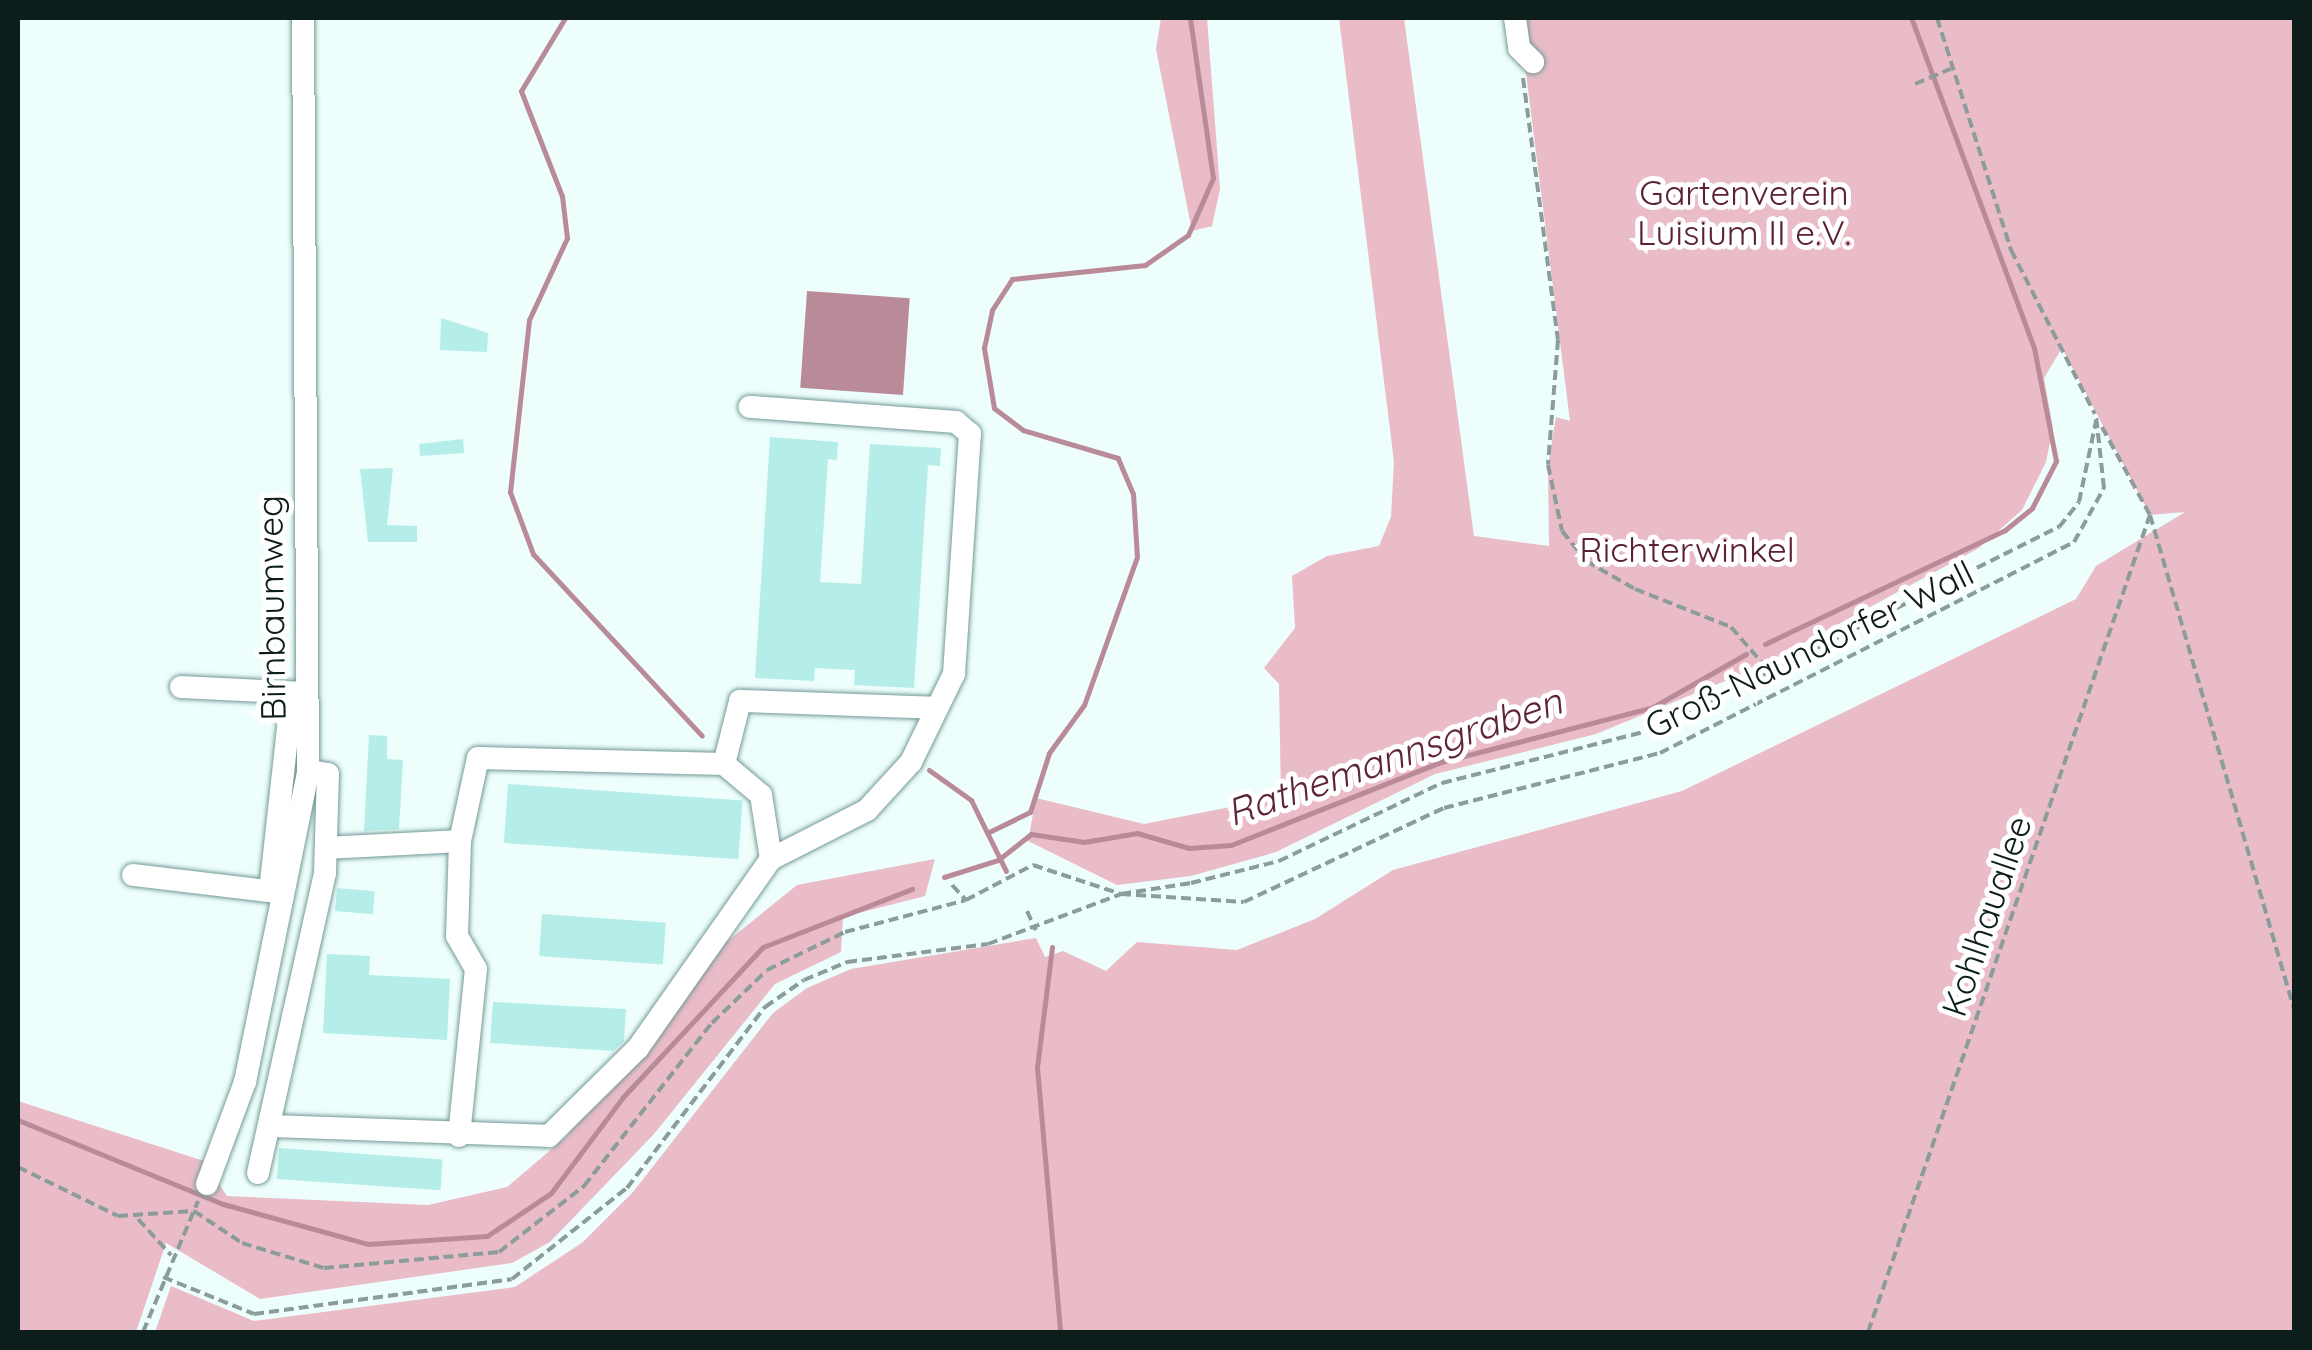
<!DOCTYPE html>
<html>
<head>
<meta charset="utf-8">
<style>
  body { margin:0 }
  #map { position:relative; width:2312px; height:1350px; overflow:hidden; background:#edfefc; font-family:Quicksand,sans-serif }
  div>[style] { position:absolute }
  .green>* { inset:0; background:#e9bcc7 }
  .water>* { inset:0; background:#b98b98; transform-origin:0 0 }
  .stream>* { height:5px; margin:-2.5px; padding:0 2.5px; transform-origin:2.5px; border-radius:2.5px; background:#b98b98 }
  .building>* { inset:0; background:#b5ede8; transform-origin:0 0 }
  .path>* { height:4px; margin-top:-2px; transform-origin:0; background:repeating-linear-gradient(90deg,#8b9c9a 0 10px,transparent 0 15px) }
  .roads { filter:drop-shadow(0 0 2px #739a97) drop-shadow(0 0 2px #739a97) }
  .minor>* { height:22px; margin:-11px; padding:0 11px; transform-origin:11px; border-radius:11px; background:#fff }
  span { translate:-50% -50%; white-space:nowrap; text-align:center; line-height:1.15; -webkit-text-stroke:10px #fff; paint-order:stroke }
  .park-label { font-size:35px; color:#5b2136 }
  .street-label { font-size:35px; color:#0d1d1c }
  .water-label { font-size:38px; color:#5e2438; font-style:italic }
  .frame { position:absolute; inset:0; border:20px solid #0d1d1c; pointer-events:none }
</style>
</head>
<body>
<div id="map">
  <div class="green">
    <div style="clip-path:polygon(1161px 18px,1207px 18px,1220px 189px,1212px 226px,1192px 231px,1156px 49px)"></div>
    <div style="clip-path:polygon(1339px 18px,1404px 18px,1474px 536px,1549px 546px,1548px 465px,1556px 417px,1570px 421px,1519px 18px,2294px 18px,2294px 1332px,155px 1332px,171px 1286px,254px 1321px,515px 1287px,583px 1242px,633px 1192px,773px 1013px,807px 988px,851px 969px,1036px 938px,1045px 957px,1063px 951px,1106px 971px,1137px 942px,1237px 950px,1315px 919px,1393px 870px,1682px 791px,2076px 599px,2096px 566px,2185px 512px,2150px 515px,2062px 348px,2044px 378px,2053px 428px,2046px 462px,2022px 510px,1979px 548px,1759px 667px,1596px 734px,1435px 774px,1276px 852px,1191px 876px,1117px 885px,1028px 841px,1036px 798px,1144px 824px,1281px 797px,1279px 684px,1264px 668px,1295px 628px,1292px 576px,1327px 556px,1379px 546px,1391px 517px,1394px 462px)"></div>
    <div style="clip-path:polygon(935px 859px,925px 896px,843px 917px,841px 952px,775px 984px,654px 1134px,550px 1242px,512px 1263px,260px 1299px,166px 1243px,136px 1332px,18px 1332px,18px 1101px,204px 1161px,227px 1196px,428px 1205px,507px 1187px,567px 1136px,688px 973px,797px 885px)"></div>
  </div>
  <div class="water">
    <div style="left:807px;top:291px;width:103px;height:97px;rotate:4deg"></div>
  </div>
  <div class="stream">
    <div style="left:565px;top:18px;width:85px;rotate:121.1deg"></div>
    <div style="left:521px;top:91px;width:113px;rotate:68.7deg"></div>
    <div style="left:562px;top:196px;width:42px;rotate:83.2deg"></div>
    <div style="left:567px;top:238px;width:90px;rotate:114.9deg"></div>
    <div style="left:529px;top:320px;width:173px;rotate:96.3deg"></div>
    <div style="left:510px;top:492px;width:66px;rotate:69.6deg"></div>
    <div style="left:533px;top:554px;width:248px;rotate:47.1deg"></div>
    <div style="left:1765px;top:644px;width:266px;rotate:-25.4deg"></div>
    <div style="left:2005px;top:530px;width:35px;rotate:-39deg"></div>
    <div style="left:2032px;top:508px;width:53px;rotate:-62.9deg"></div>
    <div style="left:2056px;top:461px;width:115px;rotate:-101deg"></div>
    <div style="left:2034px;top:348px;width:352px;rotate:-110.4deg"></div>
    <div style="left:929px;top:770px;width:52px;rotate:35.5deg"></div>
    <div style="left:971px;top:800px;width:79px;rotate:63.8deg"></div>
    <div style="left:989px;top:832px;width:46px;rotate:-26deg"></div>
    <div style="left:1030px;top:812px;width:62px;rotate:-72.1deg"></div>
    <div style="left:1049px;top:753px;width:59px;rotate:-53.9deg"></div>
    <div style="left:1084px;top:705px;width:157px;rotate:-70.3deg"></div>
    <div style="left:1137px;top:557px;width:63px;rotate:-93.6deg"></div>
    <div style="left:1133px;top:494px;width:39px;rotate:-113deg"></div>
    <div style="left:1118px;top:458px;width:99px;rotate:-163.6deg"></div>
    <div style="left:1023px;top:430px;width:36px;rotate:-143deg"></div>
    <div style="left:994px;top:408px;width:61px;rotate:-99.5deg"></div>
    <div style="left:984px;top:348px;width:39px;rotate:-78deg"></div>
    <div style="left:992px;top:310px;width:37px;rotate:-57deg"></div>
    <div style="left:1012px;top:279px;width:134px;rotate:-6deg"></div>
    <div style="left:1145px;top:265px;width:52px;rotate:-34.9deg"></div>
    <div style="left:1188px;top:235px;width:62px;rotate:-66.3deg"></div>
    <div style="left:1213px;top:178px;width:162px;rotate:-98.2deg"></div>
    <div style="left:998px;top:860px;width:42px;rotate:-38.2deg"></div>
    <div style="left:1031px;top:834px;width:54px;rotate:8.6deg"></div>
    <div style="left:1084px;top:842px;width:54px;rotate:-9.6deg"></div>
    <div style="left:1137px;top:833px;width:54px;rotate:16.1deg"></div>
    <div style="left:1189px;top:848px;width:42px;rotate:-4.1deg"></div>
    <div style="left:1231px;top:845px;width:226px;rotate:-21.6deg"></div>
    <div style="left:1441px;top:762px;width:219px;rotate:-14.5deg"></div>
    <div style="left:1653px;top:707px;width:107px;rotate:-29.7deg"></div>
    <div style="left:944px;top:877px;width:57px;rotate:-17.5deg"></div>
    <div style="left:1052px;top:947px;width:121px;rotate:97.1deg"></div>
    <div style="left:1037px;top:1067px;width:266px;rotate:85deg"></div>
    <div style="left:18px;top:1120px;width:222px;rotate:22.3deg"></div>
    <div style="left:223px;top:1204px;width:150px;rotate:15.4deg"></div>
    <div style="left:368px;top:1244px;width:119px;rotate:-3.8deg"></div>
    <div style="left:487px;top:1236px;width:77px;rotate:-33.9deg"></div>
    <div style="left:551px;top:1193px;width:120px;rotate:-53.1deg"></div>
    <div style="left:623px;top:1097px;width:205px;rotate:-47deg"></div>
    <div style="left:763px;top:947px;width:160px;rotate:-21.3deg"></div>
  </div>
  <div class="building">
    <div style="clip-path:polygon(441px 318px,488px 333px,487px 352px,440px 350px)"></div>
    <div style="clip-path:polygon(770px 437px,838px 442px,837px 460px,828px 459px,820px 582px,861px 584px,870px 444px,941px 448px,940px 466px,928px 465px,914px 688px,854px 685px,855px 670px,815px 668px,814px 681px,755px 678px)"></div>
    <div style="clip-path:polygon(463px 439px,464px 453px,420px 456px,419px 444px)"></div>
    <div style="clip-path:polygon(393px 468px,387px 525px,417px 526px,417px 542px,368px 542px,360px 469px)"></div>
    <div style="clip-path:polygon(369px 735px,387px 736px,387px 759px,403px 760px,399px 829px,364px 831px)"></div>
    <div style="left:508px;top:784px;width:235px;height:59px;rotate:4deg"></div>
    <div style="left:337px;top:888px;width:38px;height:23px;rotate:5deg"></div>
    <div style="left:542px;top:914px;width:124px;height:42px;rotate:4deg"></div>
    <div style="clip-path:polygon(327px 954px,370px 956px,369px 975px,450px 979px,447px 1040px,323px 1033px)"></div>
    <div style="clip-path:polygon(493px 1002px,626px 1009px,624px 1041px,613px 1051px,490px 1043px)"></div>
    <div style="left:279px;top:1148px;width:164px;height:31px;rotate:4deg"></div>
  </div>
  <div class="path">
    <div style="left:1937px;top:18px;width:244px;rotate:72.3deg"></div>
    <div style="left:2011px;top:250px;width:184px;rotate:62.9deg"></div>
    <div style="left:1523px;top:78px;width:264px;rotate:82.4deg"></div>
    <div style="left:1558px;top:340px;width:125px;rotate:94.6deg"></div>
    <div style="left:1548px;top:465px;width:67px;rotate:78deg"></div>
    <div style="left:1562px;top:531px;width:38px;rotate:51deg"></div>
    <div style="left:1586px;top:561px;width:56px;rotate:29.7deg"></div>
    <div style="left:1635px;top:589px;width:103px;rotate:21.6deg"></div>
    <div style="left:1731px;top:627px;width:61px;rotate:49deg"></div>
    <div style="left:1915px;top:84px;width:39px;rotate:-23deg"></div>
    <div style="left:2102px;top:427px;width:100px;rotate:61.4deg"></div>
    <div style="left:2150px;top:515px;width:515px;rotate:73.75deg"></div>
    <div style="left:952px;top:885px;width:21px;rotate:47deg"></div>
    <div style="left:966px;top:900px;width:76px;rotate:-27.6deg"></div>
    <div style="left:1033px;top:865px;width:93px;rotate:18.2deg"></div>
    <div style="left:1121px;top:894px;width:71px;rotate:-8.9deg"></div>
    <div style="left:1191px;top:883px;width:91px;rotate:-14deg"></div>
    <div style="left:1279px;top:861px;width:181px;rotate:-25.6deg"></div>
    <div style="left:1442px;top:783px;width:220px;rotate:-14.2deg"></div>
    <div style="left:1655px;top:729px;width:452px;rotate:-26.6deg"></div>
    <div style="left:2059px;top:527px;width:32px;rotate:-51deg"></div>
    <div style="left:2079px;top:502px;width:83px;rotate:-78.1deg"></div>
    <div style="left:1027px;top:911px;width:21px;rotate:65deg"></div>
    <div style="left:18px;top:1167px;width:111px;rotate:26.1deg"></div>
    <div style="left:118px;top:1216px;width:76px;rotate:-3.8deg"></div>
    <div style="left:194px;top:1211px;width:58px;rotate:33.7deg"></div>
    <div style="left:242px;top:1243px;width:86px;rotate:17deg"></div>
    <div style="left:324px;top:1268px;width:176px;rotate:-5.2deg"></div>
    <div style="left:499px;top:1252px;width:108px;rotate:-37.8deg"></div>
    <div style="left:584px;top:1186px;width:207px;rotate:-51.9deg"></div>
    <div style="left:712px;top:1023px;width:76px;rotate:-43.9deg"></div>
    <div style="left:767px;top:970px;width:87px;rotate:-26deg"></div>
    <div style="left:845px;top:932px;width:125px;rotate:-14.8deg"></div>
    <div style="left:138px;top:1219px;width:49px;rotate:47.5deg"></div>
    <div style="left:163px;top:1277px;width:98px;rotate:22.1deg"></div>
    <div style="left:254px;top:1314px;width:260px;rotate:-7.7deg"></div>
    <div style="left:512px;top:1279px;width:147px;rotate:-38.4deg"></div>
    <div style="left:627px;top:1188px;width:228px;rotate:-52.7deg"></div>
    <div style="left:765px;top:1007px;width:47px;rotate:-34.7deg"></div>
    <div style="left:804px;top:980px;width:47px;rotate:-22.7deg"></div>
    <div style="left:847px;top:962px;width:142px;rotate:-7.3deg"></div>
    <div style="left:988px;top:944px;width:142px;rotate:-20.6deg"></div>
    <div style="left:1121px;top:894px;width:123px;rotate:3.7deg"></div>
    <div style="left:1244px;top:902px;width:221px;rotate:-25.2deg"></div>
    <div style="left:1444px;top:808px;width:223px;rotate:-14.3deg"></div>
    <div style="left:1660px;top:753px;width:465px;rotate:-27deg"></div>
    <div style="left:2074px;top:542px;width:62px;rotate:-60.9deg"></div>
    <div style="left:2104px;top:488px;width:72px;rotate:-96.3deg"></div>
    <div style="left:143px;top:1332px;width:142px;rotate:-67.2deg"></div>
    <div style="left:1868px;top:1332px;width:864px;rotate:-70.96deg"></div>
  </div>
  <div class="roads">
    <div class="minor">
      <div style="left:1515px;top:18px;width:30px;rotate:82deg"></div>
      <div style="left:1519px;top:48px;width:20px;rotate:45deg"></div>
      <div style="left:181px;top:687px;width:123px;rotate:2.8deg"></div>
      <div style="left:724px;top:764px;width:48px;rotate:40deg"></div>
      <div style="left:761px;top:795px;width:65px;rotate:81.1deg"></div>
      <div style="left:326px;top:848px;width:134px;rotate:-3deg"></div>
      <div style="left:133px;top:875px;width:151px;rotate:6.8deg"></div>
      <div style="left:270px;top:891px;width:199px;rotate:-83.7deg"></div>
      <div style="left:269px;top:1126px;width:280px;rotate:2deg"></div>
      <div style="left:549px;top:1136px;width:125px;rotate:-44.7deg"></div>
      <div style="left:638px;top:1048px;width:231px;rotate:-54.9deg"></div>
      <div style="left:771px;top:859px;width:108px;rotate:-27deg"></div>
      <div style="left:867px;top:810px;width:65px;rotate:-47.5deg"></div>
      <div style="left:911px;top:762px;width:98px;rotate:-64deg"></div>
      <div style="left:954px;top:674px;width:241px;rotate:-86.2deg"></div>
      <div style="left:970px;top:434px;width:18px;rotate:-139deg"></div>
      <div style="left:956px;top:422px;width:207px;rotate:-175.8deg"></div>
      <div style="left:459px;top:1136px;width:168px;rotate:-84.2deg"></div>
      <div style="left:476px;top:969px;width:38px;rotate:-120deg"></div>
      <div style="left:457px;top:936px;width:95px;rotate:-88.2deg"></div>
      <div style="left:460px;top:841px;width:85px;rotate:-77.8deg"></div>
      <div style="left:478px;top:758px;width:246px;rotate:1.4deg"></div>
      <div style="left:724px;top:764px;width:65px;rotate:-75.7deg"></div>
      <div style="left:740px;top:701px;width:197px;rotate:2deg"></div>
      <div style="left:258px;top:1173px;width:307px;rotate:-77.4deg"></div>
      <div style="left:325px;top:873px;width:99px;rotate:-88.3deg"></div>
      <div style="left:328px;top:774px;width:20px;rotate:-171deg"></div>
      <div style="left:207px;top:1184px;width:109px;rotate:-69.6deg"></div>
      <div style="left:245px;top:1082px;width:317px;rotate:-78.5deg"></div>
      <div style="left:308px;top:771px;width:753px;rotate:-90.38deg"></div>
    </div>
  </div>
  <div class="park-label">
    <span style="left:1744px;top:212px">Gartenverein<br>Luisium II e.V.</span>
    <span style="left:1687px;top:549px">Richterwinkel</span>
  </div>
  <div class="street-label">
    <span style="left:271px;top:608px;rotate:-91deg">Birnbaumweg</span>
    <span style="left:1809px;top:649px;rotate:-26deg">Groß-Naundorfer Wall</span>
    <span style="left:1986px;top:916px;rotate:-71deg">Kohlhauallee</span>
  </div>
  <div class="water-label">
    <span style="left:1394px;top:757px;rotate:-19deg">Rathemannsgraben</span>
  </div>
  <div class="frame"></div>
</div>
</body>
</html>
